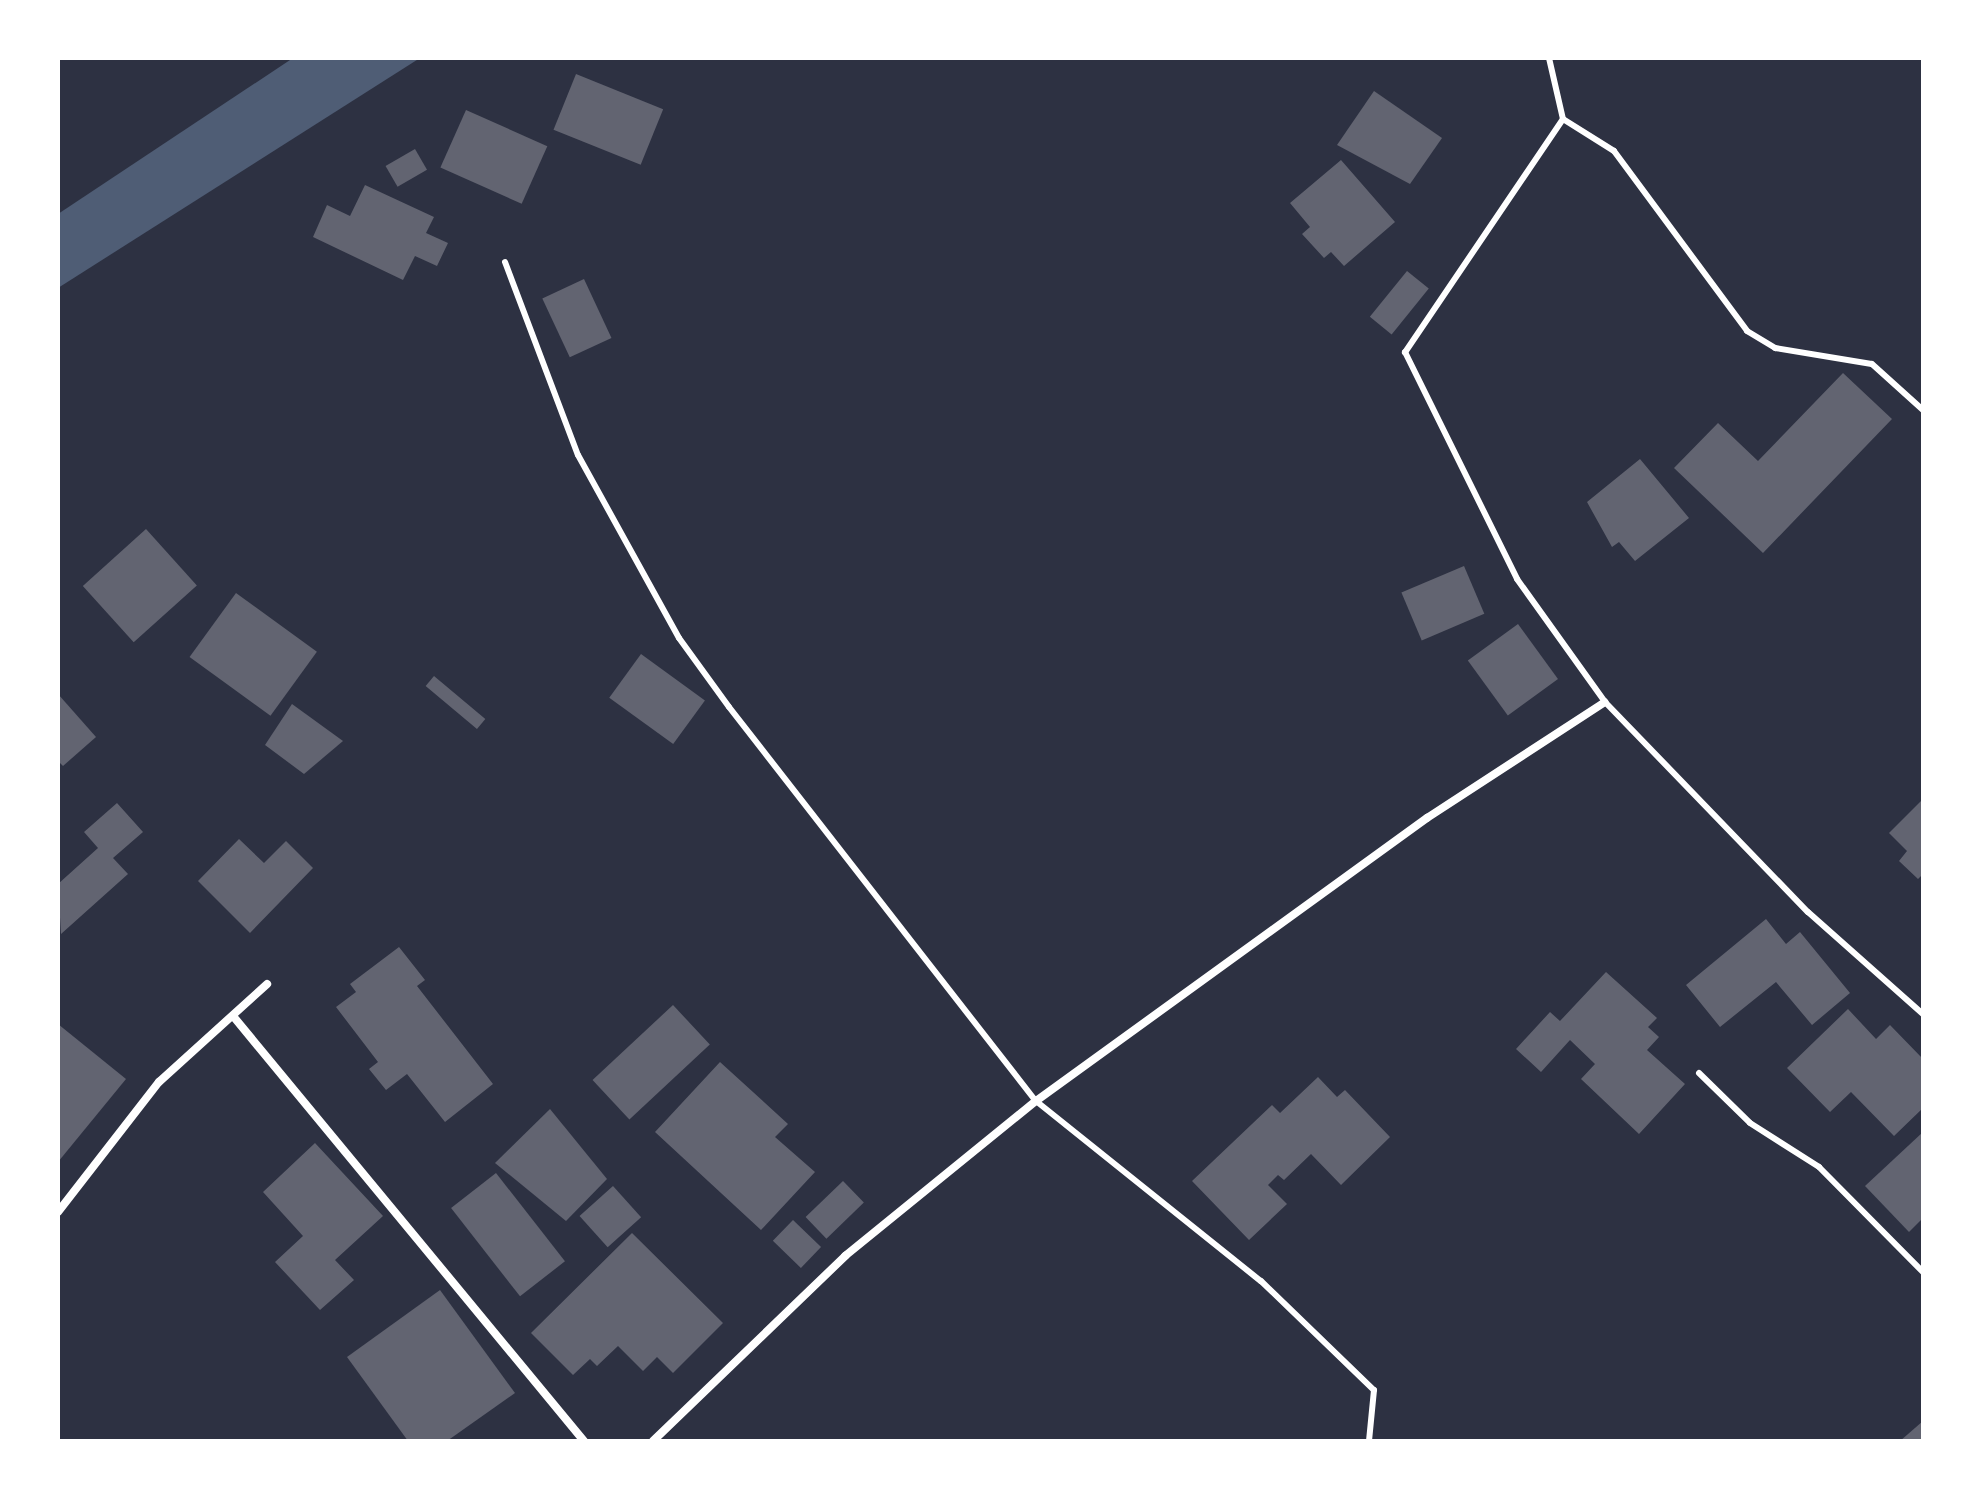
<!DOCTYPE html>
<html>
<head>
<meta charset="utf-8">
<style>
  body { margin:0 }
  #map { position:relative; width:1981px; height:1499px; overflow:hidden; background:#2d3142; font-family:Signika,sans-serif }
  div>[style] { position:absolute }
  .water>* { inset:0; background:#4f5d75 }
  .building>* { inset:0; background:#626471; transform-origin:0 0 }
  .service>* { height:6px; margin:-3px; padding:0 3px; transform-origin:3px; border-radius:3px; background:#fff }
  .minor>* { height:8px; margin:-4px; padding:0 4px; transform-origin:4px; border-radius:4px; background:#fff }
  span { translate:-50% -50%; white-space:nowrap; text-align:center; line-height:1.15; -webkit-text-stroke:8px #fff; paint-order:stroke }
  .frame { position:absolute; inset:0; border:60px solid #fff; pointer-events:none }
</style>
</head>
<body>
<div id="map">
  <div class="water">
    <div style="clip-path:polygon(293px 58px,420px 58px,58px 288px,58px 214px)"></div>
  </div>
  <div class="building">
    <div style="left:576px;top:74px;width:94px;height:60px;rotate:22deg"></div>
    <div style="clip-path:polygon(1374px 91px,1442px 138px,1410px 184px,1337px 145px)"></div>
    <div style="left:466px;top:110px;width:89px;height:63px;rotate:24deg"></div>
    <div style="left:415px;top:149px;width:24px;height:34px;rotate:60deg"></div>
    <div style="clip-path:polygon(1341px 160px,1395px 222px,1344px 266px,1331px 252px,1324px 258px,1302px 234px,1310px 227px,1290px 203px)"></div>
    <div style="clip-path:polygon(365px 185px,434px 217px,426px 233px,448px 243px,437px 266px,415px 256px,403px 280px,313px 237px,327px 205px,350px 216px)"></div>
    <div style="left:1407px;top:271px;width:28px;height:59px;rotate:39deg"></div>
    <div style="left:584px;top:279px;width:65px;height:46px;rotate:65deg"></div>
    <div style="clip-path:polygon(1843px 373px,1892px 419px,1763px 553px,1674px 468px,1718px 423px,1758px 461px)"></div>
    <div style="clip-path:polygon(1640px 459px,1689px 518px,1635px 561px,1619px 542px,1612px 547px,1587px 502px)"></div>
    <div style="left:146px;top:529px;width:76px;height:85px;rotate:48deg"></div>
    <div style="left:1464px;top:566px;width:52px;height:68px;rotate:67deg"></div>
    <div style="left:236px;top:593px;width:100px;height:79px;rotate:36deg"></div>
    <div style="left:1518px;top:624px;width:68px;height:62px;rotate:54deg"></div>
    <div style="left:641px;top:654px;width:79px;height:54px;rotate:36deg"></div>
    <div style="left:434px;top:676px;width:67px;height:13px;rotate:40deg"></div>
    <div style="clip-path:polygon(58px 694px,96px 737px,63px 766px,58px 761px)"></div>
    <div style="clip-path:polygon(292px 704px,343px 741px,304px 774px,265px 745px)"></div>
    <div style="clip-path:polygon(1923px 799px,1923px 874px,1918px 879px,1899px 861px,1907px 851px,1889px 833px)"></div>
    <div style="clip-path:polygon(117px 803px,143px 832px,113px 858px,128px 874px,61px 934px,58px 884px,98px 848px,84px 832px)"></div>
    <div style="clip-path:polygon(239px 839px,264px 863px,286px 841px,313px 868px,250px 933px,198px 881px)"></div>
    <div style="clip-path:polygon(1766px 919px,1786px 944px,1800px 932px,1850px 993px,1812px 1025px,1776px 982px,1720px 1027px,1686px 985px)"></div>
    <div style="clip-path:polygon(399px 947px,425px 980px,417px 986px,493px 1084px,445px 1122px,407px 1074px,386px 1090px,369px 1069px,378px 1062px,336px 1007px,356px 992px,350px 984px)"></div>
    <div style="clip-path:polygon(1606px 972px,1657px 1018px,1648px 1027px,1659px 1037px,1647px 1050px,1685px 1084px,1639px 1134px,1581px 1079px,1595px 1064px,1570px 1040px,1541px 1072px,1516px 1049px,1550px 1012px,1560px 1021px)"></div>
    <div style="left:673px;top:1005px;width:54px;height:110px;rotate:47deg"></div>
    <div style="clip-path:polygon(1848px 1009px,1876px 1039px,1890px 1025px,1923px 1059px,1923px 1108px,1894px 1136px,1851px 1092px,1830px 1112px,1787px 1068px)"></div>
    <div style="clip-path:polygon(58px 1024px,126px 1079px,58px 1162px)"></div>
    <div style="clip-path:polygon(720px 1062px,788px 1124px,775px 1137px,815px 1172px,761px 1230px,655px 1132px)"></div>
    <div style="clip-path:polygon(1318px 1077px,1337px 1097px,1345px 1090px,1390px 1137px,1341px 1185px,1311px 1154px,1284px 1180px,1278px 1175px,1268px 1185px,1287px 1204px,1249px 1240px,1192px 1181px,1272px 1105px,1280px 1113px)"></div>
    <div style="clip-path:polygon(550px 1109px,607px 1179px,566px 1221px,495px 1163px)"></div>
    <div style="clip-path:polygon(1923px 1132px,1923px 1218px,1909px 1232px,1865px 1186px)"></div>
    <div style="clip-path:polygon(315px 1143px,383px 1216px,335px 1260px,354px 1280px,320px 1310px,275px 1262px,303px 1236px,263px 1192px)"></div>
    <div style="left:496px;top:1173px;width:112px;height:57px;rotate:52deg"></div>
    <div style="left:843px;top:1181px;width:30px;height:52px;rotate:46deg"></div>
    <div style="left:613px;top:1186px;width:42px;height:45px;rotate:48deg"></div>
    <div style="left:793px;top:1220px;width:39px;height:29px;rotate:44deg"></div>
    <div style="clip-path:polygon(632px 1233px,723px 1323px,673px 1373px,657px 1357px,643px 1371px,618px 1346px,597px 1366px,590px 1359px,573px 1375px,531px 1333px)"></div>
    <div style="clip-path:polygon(440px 1290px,515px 1393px,447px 1441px,408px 1441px,347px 1357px)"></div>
    <div style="clip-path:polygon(1923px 1421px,1923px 1441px,1900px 1441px)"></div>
  </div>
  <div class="service">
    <div style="left:1549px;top:58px;width:63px;rotate:77.1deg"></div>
    <div style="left:1563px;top:119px;width:60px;rotate:32.1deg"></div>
    <div style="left:1614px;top:151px;width:224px;rotate:53.5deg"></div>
    <div style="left:1747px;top:331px;width:33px;rotate:31deg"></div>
    <div style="left:1775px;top:348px;width:98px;rotate:9.4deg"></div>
    <div style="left:1872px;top:364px;width:69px;rotate:42deg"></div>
    <div style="left:1563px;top:119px;width:282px;rotate:124.1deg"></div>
    <div style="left:1405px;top:352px;width:253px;rotate:63.7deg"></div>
    <div style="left:1517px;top:579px;width:151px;rotate:54.4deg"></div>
    <div style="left:1605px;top:702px;width:292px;rotate:46deg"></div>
    <div style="left:1808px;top:912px;width:154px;rotate:41.6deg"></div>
    <div style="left:505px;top:262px;width:206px;rotate:69.3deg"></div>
    <div style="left:578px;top:455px;width:209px;rotate:61.1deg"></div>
    <div style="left:679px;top:638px;width:85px;rotate:54.1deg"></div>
    <div style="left:729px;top:707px;width:499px;rotate:52.1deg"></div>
    <div style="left:1036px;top:1101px;width:288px;rotate:38.7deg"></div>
    <div style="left:1261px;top:1281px;width:157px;rotate:44deg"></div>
    <div style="left:1374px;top:1390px;width:51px;rotate:95.6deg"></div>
    <div style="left:1699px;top:1073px;width:71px;rotate:44.4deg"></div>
    <div style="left:1750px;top:1123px;width:82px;rotate:32.5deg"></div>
    <div style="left:1819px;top:1167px;width:148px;rotate:45.3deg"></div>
  </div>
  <div class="minor">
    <div style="left:233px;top:1016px;width:551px;rotate:50.45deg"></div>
    <div style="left:58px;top:1212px;width:165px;rotate:-52.2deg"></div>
    <div style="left:159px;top:1082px;width:146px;rotate:-42.2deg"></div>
    <div style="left:653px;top:1441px;width:267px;rotate:-43.9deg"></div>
    <div style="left:845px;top:1256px;width:246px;rotate:-39.1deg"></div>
    <div style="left:1036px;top:1101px;width:483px;rotate:-35.9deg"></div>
    <div style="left:1427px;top:818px;width:212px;rotate:-33.1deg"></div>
  </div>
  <div class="frame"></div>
</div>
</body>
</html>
